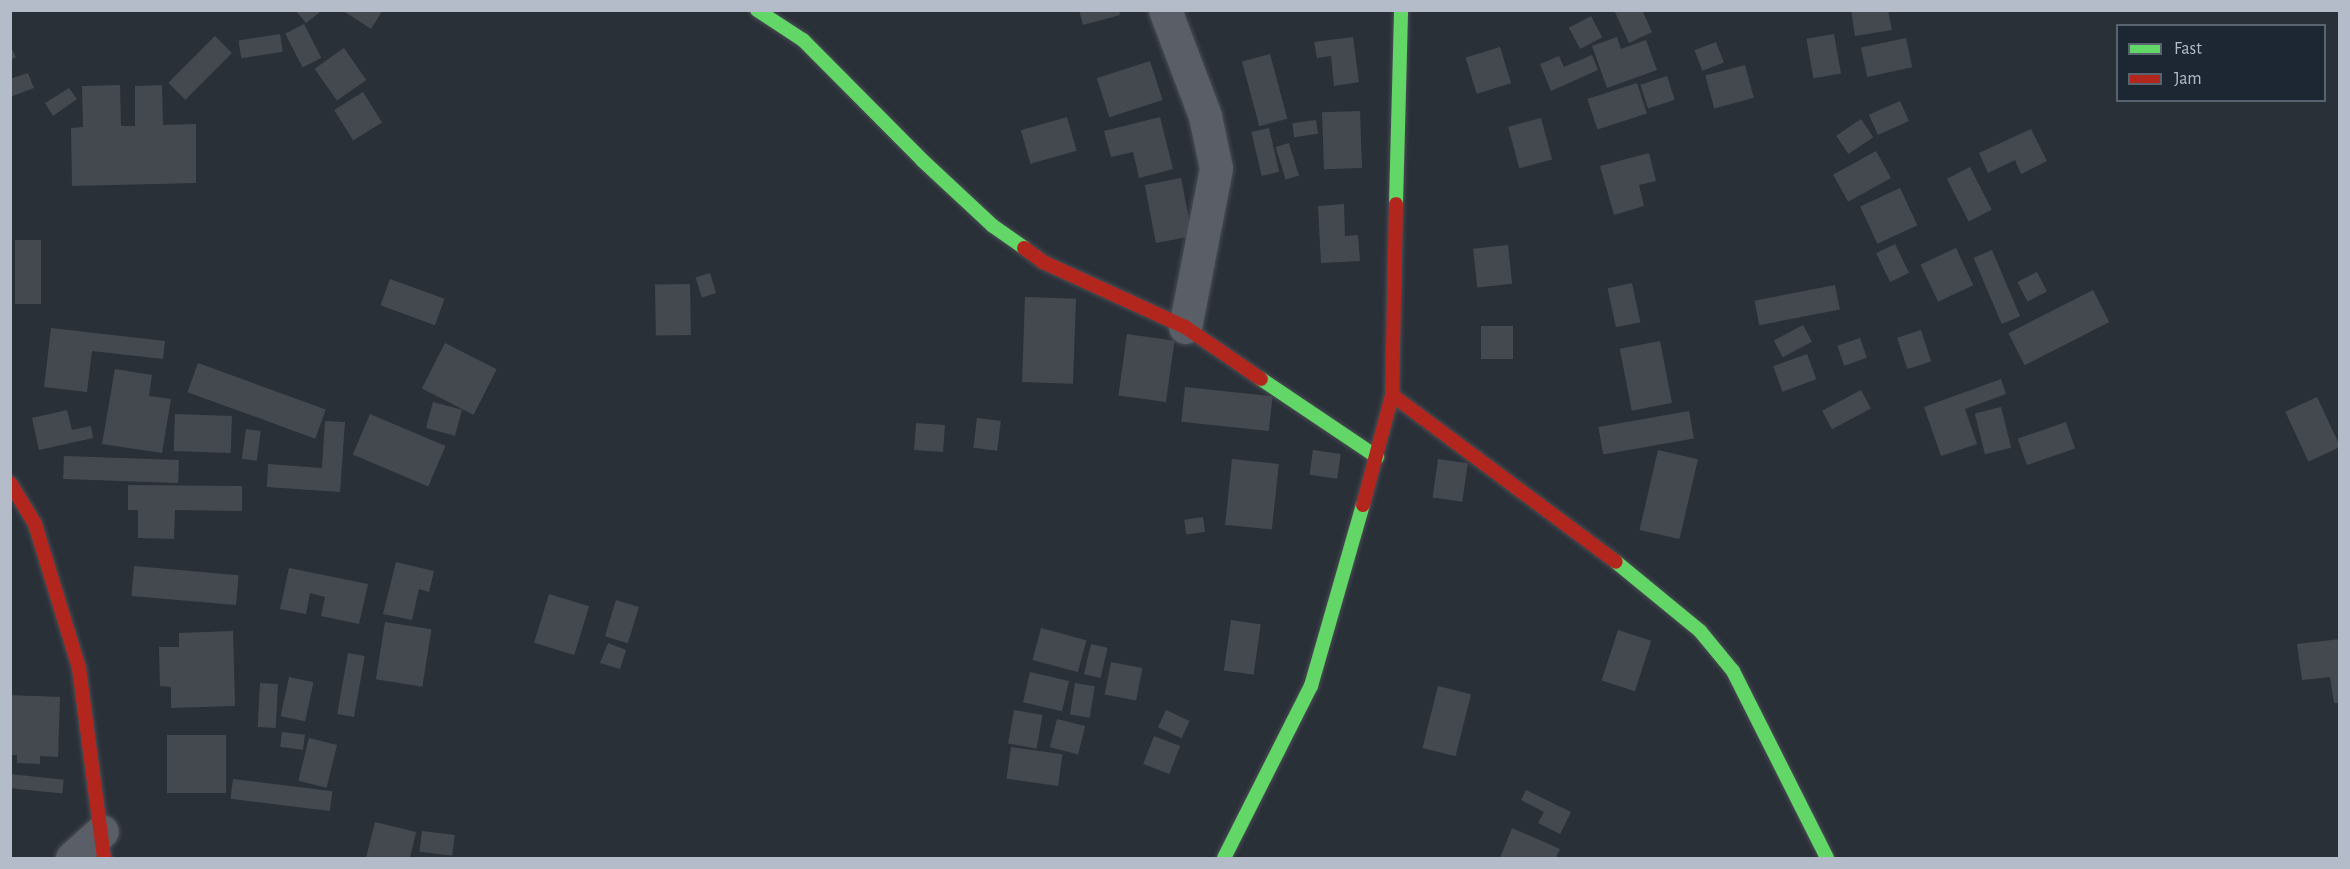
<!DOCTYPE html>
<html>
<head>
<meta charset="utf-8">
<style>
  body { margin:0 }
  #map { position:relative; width:2350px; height:869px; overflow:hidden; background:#2a3038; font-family:"Alegreya Sans",sans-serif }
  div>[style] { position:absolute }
  .building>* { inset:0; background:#444950; transform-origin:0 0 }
  .roads { filter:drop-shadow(0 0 2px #484c53) drop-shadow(0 0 2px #484c53) }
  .street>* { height:33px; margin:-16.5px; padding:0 16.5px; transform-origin:16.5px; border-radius:16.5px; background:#5a5e66 }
  .fast>* { height:14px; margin:-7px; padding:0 7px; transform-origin:7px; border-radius:7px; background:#63d668 }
  .jam>* { height:14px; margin:-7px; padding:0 7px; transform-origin:7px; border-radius:7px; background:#b3261e }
  span { translate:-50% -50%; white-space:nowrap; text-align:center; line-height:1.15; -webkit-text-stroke:4.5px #1d2633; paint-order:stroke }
  .frame { position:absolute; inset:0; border:12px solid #b4bcc9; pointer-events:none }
  .legend { position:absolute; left:2116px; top:24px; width:210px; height:78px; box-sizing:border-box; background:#1d2633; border:2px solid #59626f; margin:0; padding:8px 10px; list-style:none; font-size:18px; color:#b4bcc9 }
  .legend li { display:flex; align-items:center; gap:12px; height:30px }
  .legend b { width:30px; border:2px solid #59626f }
</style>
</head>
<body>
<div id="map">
  <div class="building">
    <div style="clip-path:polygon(295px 10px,319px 10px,320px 12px,306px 23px)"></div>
    <div style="clip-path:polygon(342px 10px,378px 10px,381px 13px,371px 29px)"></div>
    <div style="clip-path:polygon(1079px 10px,1119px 10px,1120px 15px,1083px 25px)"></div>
    <div style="clip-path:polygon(1614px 10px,1642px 10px,1652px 32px,1629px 43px)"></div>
    <div style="clip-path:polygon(1851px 10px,1888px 10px,1892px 30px,1855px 36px)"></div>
    <div style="left:1591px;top:16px;width:24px;height:25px;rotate:62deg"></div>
    <div style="left:304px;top:24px;width:38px;height:21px;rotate:63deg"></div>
    <div style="left:280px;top:34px;width:18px;height:42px;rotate:81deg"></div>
    <div style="left:1834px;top:34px;width:40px;height:28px;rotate:80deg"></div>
    <div style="left:215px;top:36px;width:24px;height:66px;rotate:45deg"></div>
    <div style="clip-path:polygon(1353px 37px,1359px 82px,1334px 86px,1331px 56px,1317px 58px,1314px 42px)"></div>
    <div style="clip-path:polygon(1617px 37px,1621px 49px,1646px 40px,1657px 70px,1607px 88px,1592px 46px)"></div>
    <div style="left:1906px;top:38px;width:30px;height:46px;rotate:78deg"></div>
    <div style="left:1716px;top:42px;width:22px;height:23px;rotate:69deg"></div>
    <div style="clip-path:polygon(10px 46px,16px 57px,10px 60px)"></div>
    <div style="left:1500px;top:47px;width:38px;height:36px;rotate:73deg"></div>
    <div style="left:344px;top:48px;width:39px;height:36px;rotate:55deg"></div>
    <div style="left:1270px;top:54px;width:67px;height:29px;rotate:75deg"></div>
    <div style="clip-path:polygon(1592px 55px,1598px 70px,1551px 91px,1540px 64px,1559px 56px,1564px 67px)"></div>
    <div style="left:1150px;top:61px;width:41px;height:56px;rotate:72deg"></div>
    <div style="left:1745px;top:65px;width:34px;height:41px;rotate:75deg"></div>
    <div style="clip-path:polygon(28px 73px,34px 88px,10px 97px,10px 79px)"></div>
    <div style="left:1667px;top:76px;width:25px;height:28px;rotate:72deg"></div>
    <div style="left:1637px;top:83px;width:32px;height:52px;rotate:72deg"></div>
    <div style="clip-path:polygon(120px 85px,121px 126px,135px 126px,135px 86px,162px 85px,163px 125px,196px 124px,196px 183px,72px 186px,71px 128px,83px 127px,82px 86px)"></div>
    <div style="clip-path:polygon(69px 88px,77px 99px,53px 116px,45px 103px)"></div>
    <div style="left:363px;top:92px;width:36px;height:34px;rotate:58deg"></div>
    <div style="left:1900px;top:101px;width:22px;height:34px;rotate:66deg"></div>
    <div style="left:1360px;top:111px;width:57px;height:38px;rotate:88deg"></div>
    <div style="left:1067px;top:117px;width:35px;height:48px;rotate:74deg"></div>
    <div style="clip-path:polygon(1160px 117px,1173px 169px,1139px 178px,1133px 152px,1111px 157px,1104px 131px)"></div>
    <div style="left:1541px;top:118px;width:43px;height:34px;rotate:75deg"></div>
    <div style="left:1861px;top:119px;width:22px;height:30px;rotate:56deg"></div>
    <div style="left:1316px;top:120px;width:14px;height:24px;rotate:82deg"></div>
    <div style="left:1269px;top:128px;width:45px;height:18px;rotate:77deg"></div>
    <div style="clip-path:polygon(2031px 129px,2047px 161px,2021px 174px,2015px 160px,1988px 173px,1979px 153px)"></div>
    <div style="left:1289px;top:143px;width:34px;height:14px;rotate:73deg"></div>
    <div style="left:1876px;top:151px;width:31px;height:49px;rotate:61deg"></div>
    <div style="clip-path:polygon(1649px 153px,1656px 181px,1639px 185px,1644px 206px,1614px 215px,1600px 166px)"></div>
    <div style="left:1970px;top:167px;width:48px;height:26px;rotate:63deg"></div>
    <div style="left:1181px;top:178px;width:59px;height:37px;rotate:79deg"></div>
    <div style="left:1900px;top:188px;width:41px;height:44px;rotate:65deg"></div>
    <div style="clip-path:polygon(1344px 204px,1345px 236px,1358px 235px,1360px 261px,1321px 263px,1318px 206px)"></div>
    <div style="left:15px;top:240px;width:26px;height:64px"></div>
    <div style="left:1895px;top:244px;width:32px;height:21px;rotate:64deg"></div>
    <div style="left:1508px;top:245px;width:39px;height:35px;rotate:84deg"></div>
    <div style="left:1956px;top:248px;width:41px;height:39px;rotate:65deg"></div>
    <div style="left:1992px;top:250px;width:72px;height:20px;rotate:67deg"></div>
    <div style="left:2037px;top:272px;width:22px;height:22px;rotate:63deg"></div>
    <div style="left:710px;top:273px;width:21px;height:15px;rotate:73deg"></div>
    <div style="left:390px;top:279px;width:58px;height:28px;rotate:20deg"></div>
    <div style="left:1632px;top:283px;width:40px;height:25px;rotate:78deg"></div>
    <div style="left:690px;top:284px;width:51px;height:35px;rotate:89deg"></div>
    <div style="left:1835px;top:285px;width:25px;height:82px;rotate:79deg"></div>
    <div style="left:2093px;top:290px;width:36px;height:95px;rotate:63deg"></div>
    <div style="left:1025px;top:297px;width:51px;height:85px;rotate:2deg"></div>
    <div style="left:1803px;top:325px;width:19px;height:33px;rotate:62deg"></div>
    <div style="left:1481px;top:326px;width:32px;height:33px"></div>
    <div style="clip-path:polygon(51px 328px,165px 341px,163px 359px,92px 351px,87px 392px,44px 387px)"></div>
    <div style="left:1921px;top:330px;width:33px;height:25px;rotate:72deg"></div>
    <div style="left:1127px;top:334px;width:48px;height:62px;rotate:8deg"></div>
    <div style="left:1860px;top:338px;width:21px;height:24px;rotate:71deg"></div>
    <div style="left:1660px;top:341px;width:63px;height:41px;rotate:79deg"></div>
    <div style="left:445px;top:343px;width:58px;height:51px;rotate:27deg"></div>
    <div style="left:1807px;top:354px;width:27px;height:36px;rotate:70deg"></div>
    <div style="left:198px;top:363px;width:136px;height:31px;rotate:20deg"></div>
    <div style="clip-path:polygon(115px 369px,152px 375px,149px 396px,171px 399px,162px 453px,102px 444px)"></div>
    <div style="clip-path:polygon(2001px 379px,2006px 394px,1965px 409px,1977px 444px,1941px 456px,1924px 407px)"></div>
    <div style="left:1185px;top:387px;width:88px;height:35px;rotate:6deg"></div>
    <div style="left:1861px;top:390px;width:21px;height:44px;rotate:62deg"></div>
    <div style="left:2317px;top:397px;width:55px;height:35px;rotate:65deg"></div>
    <div style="left:433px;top:402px;width:30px;height:27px;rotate:15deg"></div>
    <div style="left:2001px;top:407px;width:42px;height:27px;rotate:76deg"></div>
    <div style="clip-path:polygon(67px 410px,72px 430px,91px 426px,93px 438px,39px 450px,32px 418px)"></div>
    <div style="left:1689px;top:411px;width:28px;height:92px;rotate:80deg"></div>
    <div style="left:175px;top:414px;width:57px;height:37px;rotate:2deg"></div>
    <div style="left:370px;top:414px;width:82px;height:44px;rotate:23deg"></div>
    <div style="left:977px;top:418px;width:24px;height:30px;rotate:7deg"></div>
    <div style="clip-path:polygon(325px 421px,345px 422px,340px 492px,267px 487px,268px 464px,322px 468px)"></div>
    <div style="left:2066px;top:422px;width:28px;height:51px;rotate:71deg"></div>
    <div style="left:916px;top:423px;width:29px;height:27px;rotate:4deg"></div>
    <div style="left:246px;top:429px;width:15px;height:30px;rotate:8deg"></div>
    <div style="left:1313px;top:450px;width:28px;height:25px;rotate:8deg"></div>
    <div style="left:1658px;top:450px;width:41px;height:82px;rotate:13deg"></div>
    <div style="left:64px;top:456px;width:115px;height:23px;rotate:2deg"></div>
    <div style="left:1232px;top:459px;width:47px;height:66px;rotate:6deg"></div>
    <div style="left:1438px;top:459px;width:30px;height:39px;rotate:8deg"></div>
    <div style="clip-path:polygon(128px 485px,242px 486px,242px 511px,175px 510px,174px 539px,138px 538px,138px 510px,128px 510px)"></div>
    <div style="left:1203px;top:517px;width:15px;height:19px;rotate:82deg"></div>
    <div style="clip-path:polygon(396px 562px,434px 571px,429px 592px,419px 589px,412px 620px,383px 614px)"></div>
    <div style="left:134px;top:566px;width:105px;height:30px;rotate:5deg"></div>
    <div style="clip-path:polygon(289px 568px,368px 584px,359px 624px,321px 616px,325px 597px,310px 593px,306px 614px,280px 609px)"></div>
    <div style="left:549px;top:594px;width:42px;height:51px;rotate:17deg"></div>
    <div style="left:616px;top:600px;width:24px;height:38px;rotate:17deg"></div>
    <div style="left:1231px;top:620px;width:30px;height:51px;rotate:8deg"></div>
    <div style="left:385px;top:622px;width:47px;height:58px;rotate:9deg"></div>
    <div style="left:1041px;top:628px;width:47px;height:33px;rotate:15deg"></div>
    <div style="left:1618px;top:630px;width:35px;height:53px;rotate:18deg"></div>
    <div style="clip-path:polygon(233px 631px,235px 706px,171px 708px,171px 687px,160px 686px,159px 647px,179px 647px,179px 633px)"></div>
    <div style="clip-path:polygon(2340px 639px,2340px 703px,2334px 703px,2330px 677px,2302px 680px,2297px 644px)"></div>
    <div style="clip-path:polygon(608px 643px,626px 650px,620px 669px,600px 663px)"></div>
    <div style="left:1091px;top:644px;width:17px;height:31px;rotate:13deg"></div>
    <div style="left:348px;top:653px;width:17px;height:62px;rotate:10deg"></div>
    <div style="left:1111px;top:662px;width:32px;height:33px;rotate:11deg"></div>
    <div style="left:1030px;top:672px;width:40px;height:31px;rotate:13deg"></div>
    <div style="left:289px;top:677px;width:25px;height:40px;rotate:12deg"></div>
    <div style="left:260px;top:683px;width:18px;height:44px;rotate:3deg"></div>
    <div style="left:1075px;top:683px;width:20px;height:32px;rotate:9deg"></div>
    <div style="left:1438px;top:686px;width:34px;height:64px;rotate:14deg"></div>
    <div style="clip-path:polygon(10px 695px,60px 697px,58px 757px,40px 756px,40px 764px,17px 763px,17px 755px,10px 755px)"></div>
    <div style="left:1014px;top:710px;width:29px;height:34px;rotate:10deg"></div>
    <div style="left:1166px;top:710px;width:26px;height:19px;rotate:25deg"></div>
    <div style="left:1057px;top:719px;width:29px;height:29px;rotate:14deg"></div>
    <div style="left:282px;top:732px;width:23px;height:15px;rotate:7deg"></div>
    <div style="left:226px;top:735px;width:58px;height:59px;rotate:90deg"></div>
    <div style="left:1154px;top:736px;width:28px;height:30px;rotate:21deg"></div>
    <div style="left:309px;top:738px;width:29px;height:44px;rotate:14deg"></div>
    <div style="left:1011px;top:747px;width:52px;height:32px;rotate:8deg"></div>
    <div style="left:10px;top:774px;width:54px;height:14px;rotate:6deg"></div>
    <div style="left:233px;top:779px;width:100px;height:20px;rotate:7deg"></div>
    <div style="clip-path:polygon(1526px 790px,1571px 812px,1560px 834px,1538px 823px,1544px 812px,1521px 800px)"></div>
    <div style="clip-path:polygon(375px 822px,416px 832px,410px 858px,366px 858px)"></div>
    <div style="clip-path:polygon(1512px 828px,1560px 849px,1556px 858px,1500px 858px)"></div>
    <div style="left:422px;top:831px;width:33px;height:21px;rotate:7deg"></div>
  </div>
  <div class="roads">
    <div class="street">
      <div style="left:1165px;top:10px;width:113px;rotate:69.3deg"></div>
      <div style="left:1205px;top:116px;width:53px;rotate:78.1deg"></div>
      <div style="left:1216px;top:168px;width:162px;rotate:101deg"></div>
      <div style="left:72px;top:858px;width:40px;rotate:-42deg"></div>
    </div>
    <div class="fast">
      <div style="left:757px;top:10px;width:55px;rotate:33.1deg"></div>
      <div style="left:803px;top:40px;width:169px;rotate:45.2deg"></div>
      <div style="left:922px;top:160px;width:97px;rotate:42.9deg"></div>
      <div style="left:993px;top:226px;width:38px;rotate:35deg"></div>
      <div style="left:1396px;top:204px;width:194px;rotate:-88.5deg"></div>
      <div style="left:1261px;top:379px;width:140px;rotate:33.9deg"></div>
      <div style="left:1616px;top:562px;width:109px;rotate:39.4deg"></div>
      <div style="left:1700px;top:631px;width:52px;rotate:50.5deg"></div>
      <div style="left:1733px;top:671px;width:209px;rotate:63.3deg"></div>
      <div style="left:1224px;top:858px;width:193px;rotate:-63.2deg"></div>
      <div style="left:1311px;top:686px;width:188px;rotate:-74deg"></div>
    </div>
    <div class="jam">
      <div style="left:1024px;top:248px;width:24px;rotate:36deg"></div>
      <div style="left:1043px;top:262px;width:156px;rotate:24.6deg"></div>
      <div style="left:1185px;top:327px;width:92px;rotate:34.4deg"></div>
      <div style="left:1392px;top:395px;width:279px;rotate:36.7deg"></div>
      <div style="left:10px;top:483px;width:48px;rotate:58.6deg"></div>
      <div style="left:35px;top:524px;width:151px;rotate:73deg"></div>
      <div style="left:79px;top:668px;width:192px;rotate:82.5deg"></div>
      <div style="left:1363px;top:505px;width:114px;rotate:-75.2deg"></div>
      <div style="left:1392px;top:395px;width:191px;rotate:-88.8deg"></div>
    </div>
  </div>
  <div class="frame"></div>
  <ul class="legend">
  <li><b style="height:8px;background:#63d668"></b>Fast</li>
  <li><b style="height:8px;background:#b3261e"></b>Jam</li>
  </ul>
</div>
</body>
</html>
